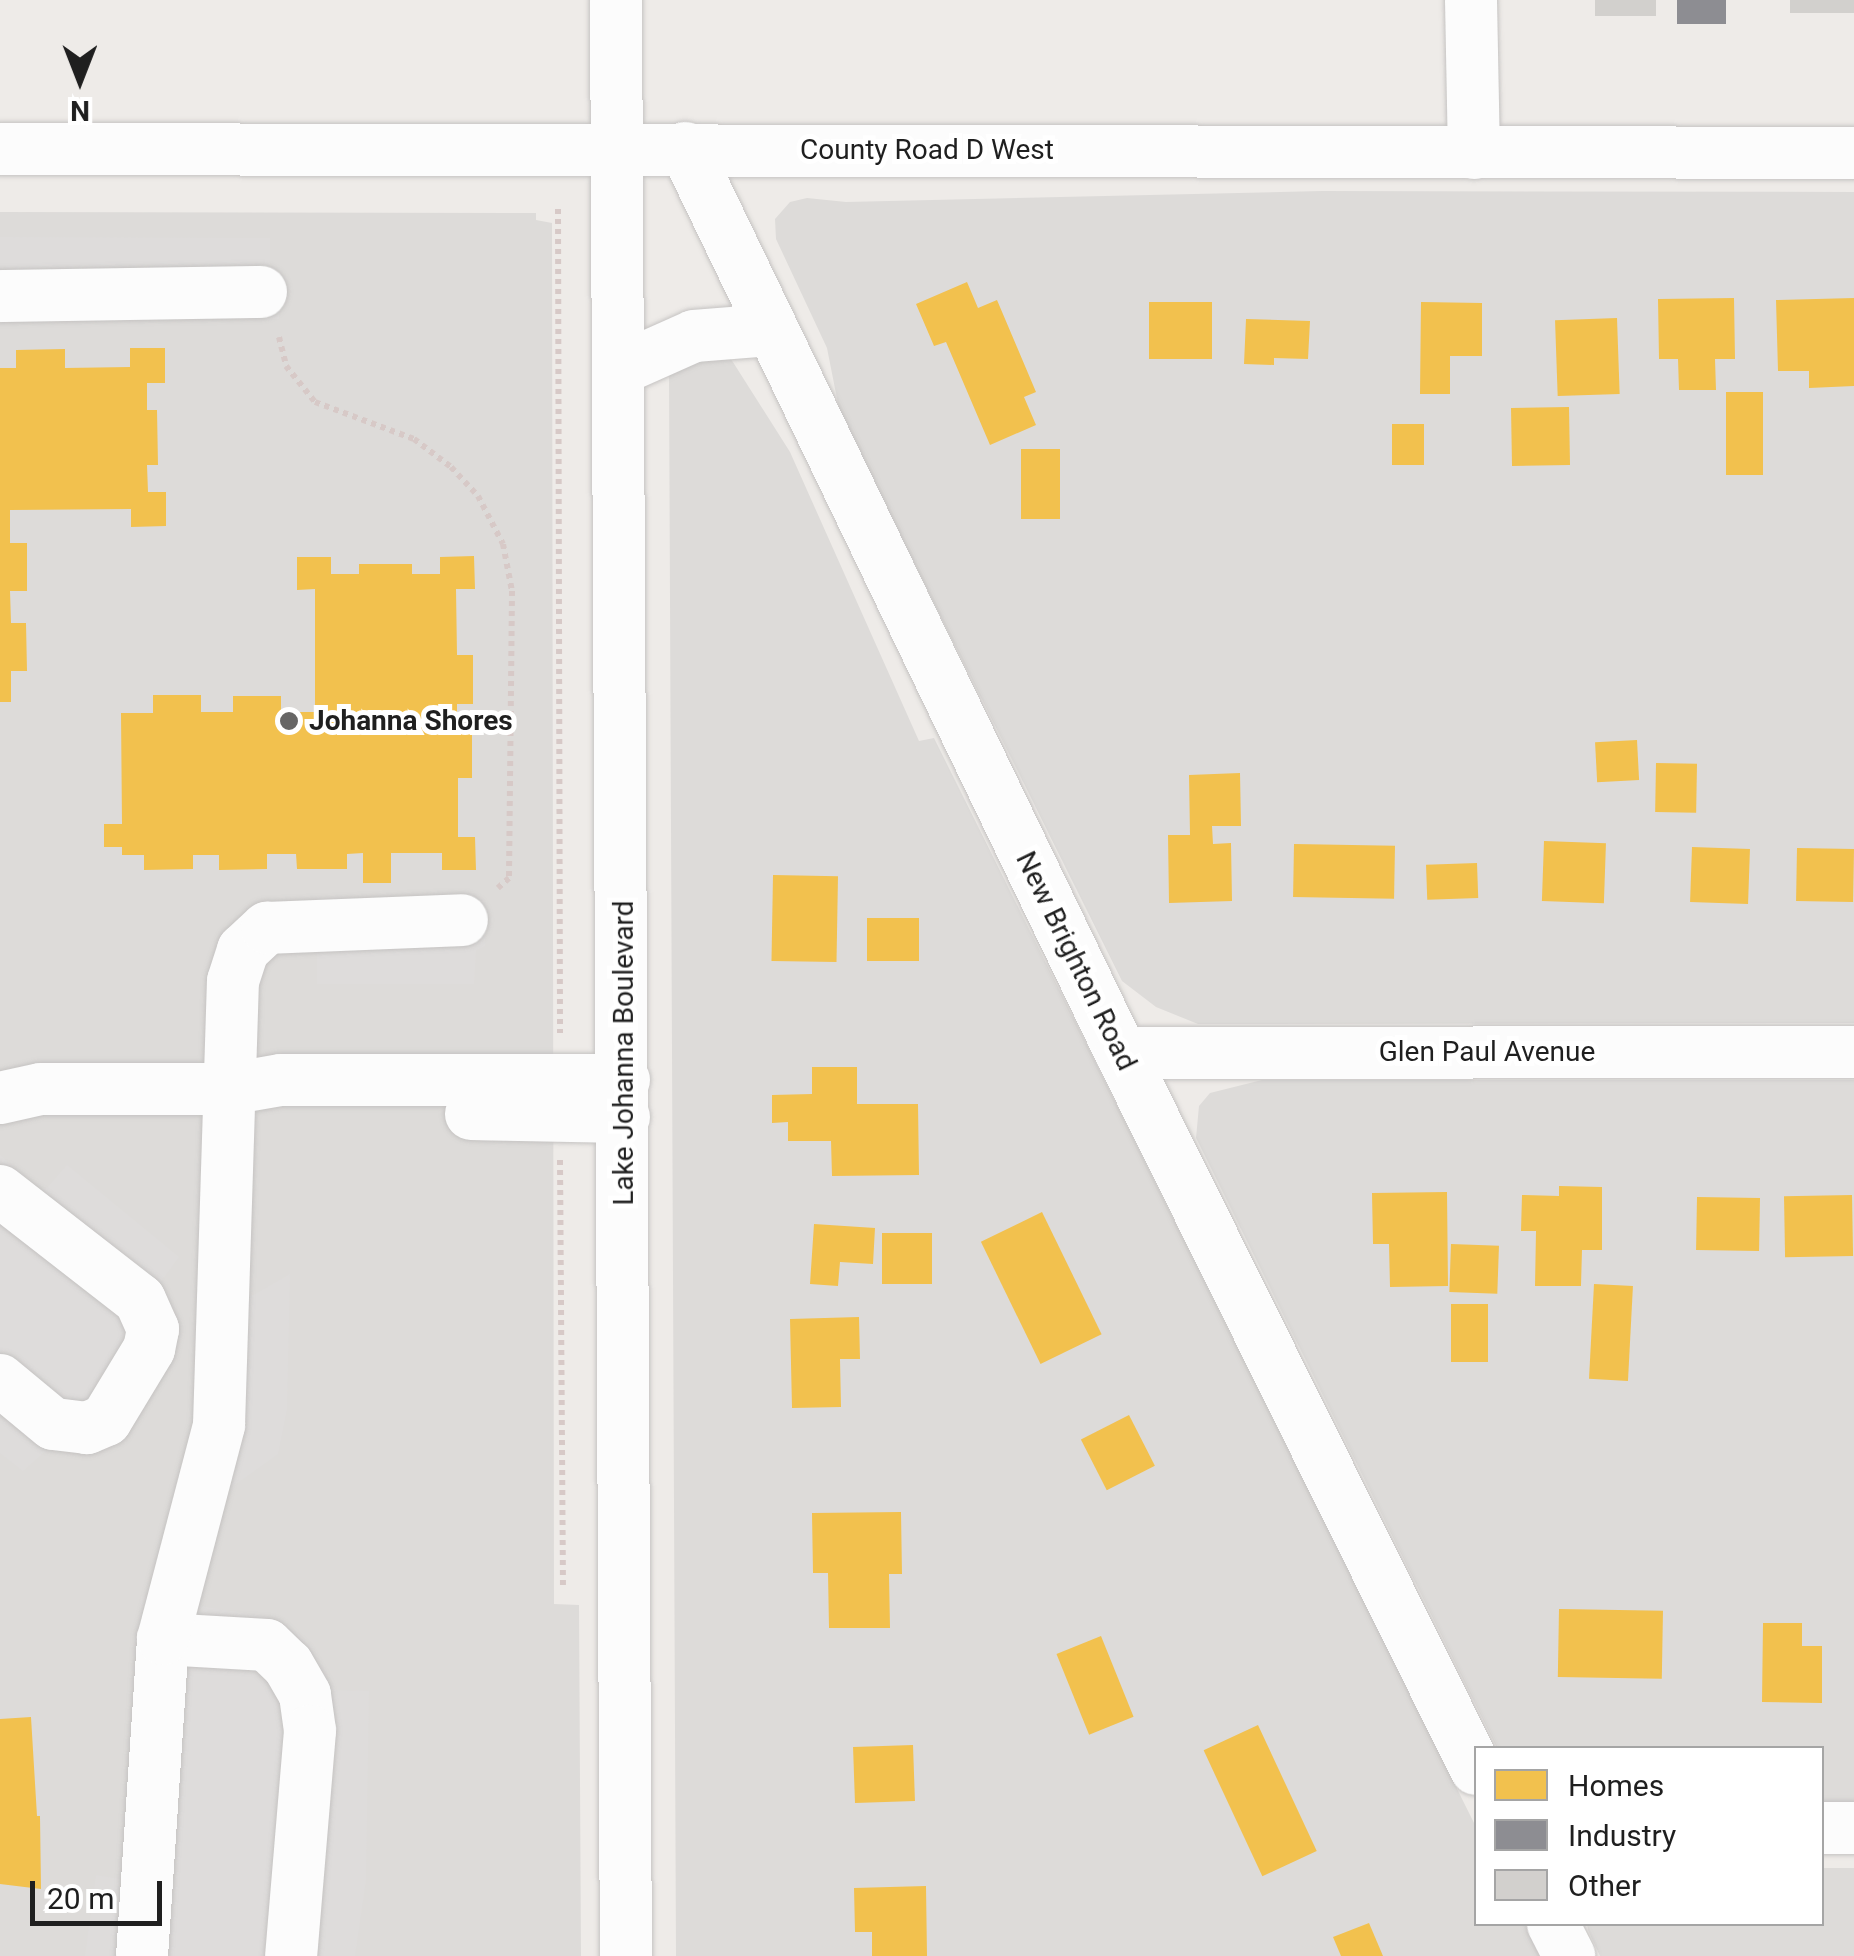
<!DOCTYPE html>
<html>
<head>
<meta charset="utf-8">
<style>
  body { margin:0 }
  #map { position:relative; width:1854px; height:1956px; overflow:hidden; background:#eeebe8; font-family:Roboto,sans-serif }
  div>[style] { position:absolute }
  .residential>* { inset:0; background:#dddbd9 }
  .parking>* { inset:0; background:#dedcdb }
  .homes>* { inset:0; background:#f2c14e; transform-origin:0 0 }
  .industry>* { inset:0; background:#8d8d92; transform-origin:0 0 }
  .building>* { inset:0; background:#d2d0cd; transform-origin:0 0 }
  .path>* { height:6px; margin-top:-3px; transform-origin:0; background:repeating-linear-gradient(90deg,#d7c9c7 0 5px,transparent 0 10px) }
  .roads { filter:drop-shadow(0 0 2px #c5c3c2) drop-shadow(0 0 2px #c5c3c2) }
  .minor>* { height:52px; margin:-26px; padding:0 26px; transform-origin:26px; border-radius:26px; background:#fcfcfc }
  .dots>* { width:28px; height:28px; translate:-50% -50%; box-sizing:border-box; border:5px solid #fff; border-radius:50% }
  span { translate:-50% -50%; white-space:nowrap; text-align:center; line-height:1.15; -webkit-text-stroke:10px #fff; paint-order:stroke }
  .street-label { font-size:28px; color:#1f1f1f }
  .poi-label { font-size:28px; color:#1f1f1f; font-weight:700 }
  .left { translate:0 -50%; text-align:left }
  .legend { position:absolute; left:1474px; top:1746px; width:350px; height:180px; box-sizing:border-box; background:#fff; border:2px solid #a5a5a5; margin:0; padding:12px 18px; list-style:none; font-size:30px; color:#1f1f1f }
  .legend li { display:flex; align-items:center; gap:20px; height:50px }
  .legend b { width:50px; border:2px solid #a5a5a5 }
  .north { position:absolute; left:30px; top:30px; width:100px; height:100px; -webkit-text-stroke:8px #fff; paint-order:stroke; rotate:180deg; font-size:28px; font-weight:700; line-height:40px; text-align:center; color:#1f1f1f }
  .north::after { content:''; display:block; margin:auto; width:35px; height:45px; background:#1f1f1f; clip-path:polygon(50% 0,100% 100%,50% 72%,0 100%) }
  .scale { position:absolute; left:30px; top:1881px; width:132px; height:45px; box-sizing:border-box; border:5px solid #1f1f1f; border-top:0; padding-left:12px; font-size:30px; line-height:35px; white-space:nowrap; color:#1f1f1f; -webkit-text-stroke:8px #fff; paint-order:stroke }
</style>
</head>
<body>
<div id="map">
  <div class="residential">
    <div style="clip-path:polygon(1322px 191px,1854px 192px,1854px 1023px,1198px 1024px,1156px 1007px,1122px 981px,840px 414px,827px 348px,776px 239px,775px 219px,790px 202px,807px 198px,846px 202px)"></div>
    <div style="clip-path:polygon(0 212px,536px 213px,536px 220px,552px 223px,554px 1604px,579px 1605px,581px 1956px,0 1956px)"></div>
    <div style="clip-path:polygon(731px 359px,790px 452px,919px 741px,934px 738px,1476px 1827px,1476px 1924px,1525px 1924px,1541px 1956px,676px 1956px,669px 374px,675px 364px)"></div>
    <div style="clip-path:polygon(1262px 1080px,1854px 1080px,1854px 1802px,1822px 1802px,1822px 1748px,1497px 1748px,1196px 1138px,1199px 1106px,1210px 1093px)"></div>
    <div style="clip-path:polygon(1822px 1868px,1854px 1868px,1854px 1956px,1600px 1956px,1588px 1930px,1587px 1924px,1822px 1924px)"></div>
  </div>
  <div class="parking">
    <div style="clip-path:polygon(0 237px,270px 238px,270px 268px,280px 273px,279px 319px,0 320px)"></div>
    <div style="clip-path:polygon(317px 897px,484px 901px,485px 946px,476px 950px,474px 984px,317px 984px)"></div>
    <div style="clip-path:polygon(0 1155px,39px 1189px,47px 1188px,67px 1165px,179px 1257px,159px 1284px,169px 1301px,49px 1448px,23px 1471px,0 1453px)"></div>
    <div style="clip-path:polygon(290px 1274px,287px 1409px,278px 1454px,225px 1492px,201px 1325px)"></div>
    <div style="clip-path:polygon(141px 1596px,273px 1618px,288px 1625px,312px 1647px,333px 1690px,369px 1691px,366px 1880px,355px 1956px,85px 1956px,96px 1875px,126px 1880px)"></div>
  </div>
  <div class="homes">
    <div style="clip-path:polygon(967px 282px,978px 308px,997px 300px,1036px 392px,1024px 397px,1036px 425px,990px 445px,946px 342px,934px 346px,916px 304px)"></div>
    <div style="clip-path:polygon(1734px 298px,1735px 359px,1715px 359px,1716px 390px,1679px 390px,1678px 359px,1659px 359px,1658px 299px)"></div>
    <div style="clip-path:polygon(1854px 298px,1854px 386px,1809px 388px,1809px 371px,1778px 371px,1776px 300px)"></div>
    <div style="left:1149px;top:302px;width:63px;height:57px"></div>
    <div style="clip-path:polygon(1421px 302px,1482px 303px,1482px 356px,1450px 356px,1450px 394px,1420px 394px)"></div>
    <div style="left:1617px;top:318px;width:76px;height:62px;rotate:88deg"></div>
    <div style="clip-path:polygon(1246px 319px,1310px 321px,1308px 359px,1274px 358px,1274px 365px,1244px 364px)"></div>
    <div style="clip-path:polygon(130px 348px,165px 348px,165px 383px,147px 383px,147px 410px,157px 410px,158px 465px,147px 465px,148px 492px,166px 492px,166px 526px,131px 527px,131px 509px,10px 510px,10px 543px,27px 543px,27px 591px,10px 591px,11px 623px,26px 623px,27px 671px,11px 671px,11px 702px,0 702px,0 368px,16px 368px,16px 350px,65px 349px,65px 368px,130px 367px)"></div>
    <div style="left:1726px;top:392px;width:37px;height:83px"></div>
    <div style="left:1569px;top:407px;width:58px;height:58px;rotate:89deg"></div>
    <div style="left:1392px;top:424px;width:32px;height:41px"></div>
    <div style="left:1021px;top:449px;width:39px;height:70px"></div>
    <div style="clip-path:polygon(474px 556px,475px 589px,456px 589px,457px 655px,473px 655px,473px 704px,457px 704px,457px 729px,472px 729px,472px 778px,458px 778px,458px 837px,475px 837px,476px 870px,442px 870px,442px 853px,391px 853px,391px 883px,363px 883px,363px 853px,347px 854px,347px 869px,297px 869px,296px 854px,267px 854px,267px 869px,219px 870px,219px 855px,193px 855px,193px 869px,144px 870px,144px 855px,122px 855px,122px 847px,104px 847px,104px 824px,122px 824px,121px 713px,153px 713px,153px 695px,201px 695px,201px 712px,233px 712px,233px 696px,281px 696px,281px 712px,315px 712px,315px 589px,297px 590px,297px 557px,331px 557px,331px 574px,359px 574px,359px 564px,412px 564px,412px 574px,440px 574px,440px 557px)"></div>
    <div style="left:1637px;top:740px;width:40px;height:42px;rotate:87deg"></div>
    <div style="left:1656px;top:763px;width:41px;height:49px;rotate:1deg"></div>
    <div style="clip-path:polygon(1240px 773px,1241px 826px,1212px 826px,1213px 844px,1231px 843px,1232px 901px,1169px 903px,1168px 835px,1190px 835px,1189px 775px)"></div>
    <div style="left:1544px;top:841px;width:62px;height:60px;rotate:2deg"></div>
    <div style="left:1294px;top:844px;width:101px;height:53px;rotate:1deg"></div>
    <div style="left:1692px;top:847px;width:58px;height:55px;rotate:2deg"></div>
    <div style="left:1797px;top:848px;width:57px;height:53px;rotate:1deg"></div>
    <div style="left:1477px;top:863px;width:35px;height:51px;rotate:88deg"></div>
    <div style="left:773px;top:875px;width:65px;height:86px;rotate:1deg"></div>
    <div style="left:867px;top:918px;width:52px;height:43px"></div>
    <div style="clip-path:polygon(812px 1067px,857px 1067px,857px 1104px,918px 1104px,919px 1175px,832px 1176px,831px 1141px,788px 1141px,788px 1122px,772px 1123px,772px 1095px,812px 1094px)"></div>
    <div style="clip-path:polygon(1559px 1186px,1602px 1187px,1602px 1250px,1582px 1250px,1581px 1286px,1535px 1286px,1536px 1231px,1521px 1231px,1522px 1195px,1559px 1196px)"></div>
    <div style="clip-path:polygon(1447px 1192px,1448px 1286px,1390px 1287px,1389px 1244px,1373px 1244px,1372px 1193px)"></div>
    <div style="left:1852px;top:1195px;width:61px;height:68px;rotate:89deg"></div>
    <div style="left:1697px;top:1197px;width:63px;height:53px;rotate:1deg"></div>
    <div style="left:1042px;top:1212px;width:136px;height:68px;rotate:64deg"></div>
    <div style="clip-path:polygon(814px 1224px,875px 1228px,873px 1264px,840px 1262px,838px 1286px,810px 1284px)"></div>
    <div style="left:882px;top:1233px;width:50px;height:51px"></div>
    <div style="left:1451px;top:1244px;width:48px;height:48px;rotate:2deg"></div>
    <div style="left:1594px;top:1284px;width:39px;height:95px;rotate:3deg"></div>
    <div style="left:1451px;top:1304px;width:37px;height:58px"></div>
    <div style="clip-path:polygon(859px 1317px,860px 1359px,840px 1359px,841px 1407px,792px 1408px,790px 1319px)"></div>
    <div style="left:1129px;top:1415px;width:57px;height:54px;rotate:63deg"></div>
    <div style="clip-path:polygon(901px 1512px,902px 1574px,889px 1574px,890px 1628px,829px 1628px,828px 1573px,813px 1573px,812px 1513px)"></div>
    <div style="left:1559px;top:1609px;width:104px;height:68px;rotate:1deg"></div>
    <div style="clip-path:polygon(1763px 1623px,1802px 1623px,1802px 1646px,1822px 1646px,1822px 1703px,1762px 1702px)"></div>
    <div style="left:1101px;top:1636px;width:87px;height:48px;rotate:68deg"></div>
    <div style="clip-path:polygon(31px 1717px,37px 1816px,40px 1816px,41px 1889px,0 1884px,0 1719px)"></div>
    <div style="left:1258px;top:1725px;width:139px;height:60px;rotate:65deg"></div>
    <div style="left:913px;top:1745px;width:56px;height:60px;rotate:88deg"></div>
    <div style="clip-path:polygon(926px 1886px,927px 1956px,872px 1956px,872px 1932px,855px 1932px,854px 1888px)"></div>
    <div style="clip-path:polygon(1369px 1923px,1383px 1956px,1341px 1956px,1333px 1937px)"></div>
  </div>
  <div class="industry">
    <div style="left:1677px;top:0;width:49px;height:24px"></div>
  </div>
  <div class="building">
    <div style="left:1595px;top:0;width:61px;height:16px"></div>
    <div style="left:1790px;top:0;width:64px;height:13px"></div>
  </div>
  <div class="path">
    <div style="left:558px;top:209px;width:824px;rotate:89.86deg"></div>
    <div style="left:279px;top:337px;width:30px;rotate:76deg"></div>
    <div style="left:286px;top:366px;width:46px;rotate:51.1deg"></div>
    <div style="left:315px;top:402px;width:106px;rotate:20.5deg"></div>
    <div style="left:414px;top:439px;width:46px;rotate:37.1deg"></div>
    <div style="left:451px;top:467px;width:40px;rotate:47deg"></div>
    <div style="left:478px;top:496px;width:54px;rotate:62.5deg"></div>
    <div style="left:503px;top:544px;width:48px;rotate:79.2deg"></div>
    <div style="left:512px;top:591px;width:287px;rotate:90.6deg"></div>
    <div style="left:509px;top:878px;width:15px;rotate:138deg"></div>
    <div style="left:560px;top:1160px;width:430px;rotate:89.6deg"></div>
  </div>
  <div class="roads">
    <div class="minor">
      <div style="left:616px;top:0;width:1956px;rotate:89.71deg"></div>
      <div style="left:1471px;top:0;width:153px;rotate:88.9deg"></div>
      <div style="left:685px;top:148px;width:1005px;rotate:64.28deg"></div>
      <div style="left:1121px;top:1053px;width:799px;rotate:63.63deg"></div>
      <div style="left:0;top:149px;width:1854px;rotate:0.12deg"></div>
      <div style="left:0;top:296px;width:261px;rotate:-0.9deg"></div>
      <div style="left:620px;top:369px;width:81px;rotate:-24deg"></div>
      <div style="left:694px;top:336px;width:76px;rotate:-4.5deg"></div>
      <div style="left:1121px;top:1053px;width:733px;rotate:-0.08deg"></div>
      <div style="left:0;top:1098px;width:42px;rotate:-12.4deg"></div>
      <div style="left:41px;top:1089px;width:188px"></div>
      <div style="left:229px;top:1089px;width:53px;rotate:-9.8deg"></div>
      <div style="left:281px;top:1080px;width:343px"></div>
      <div style="left:471px;top:1114px;width:153px;rotate:1.1deg"></div>
      <div style="left:0;top:1191px;width:177px;rotate:37.9deg"></div>
      <div style="left:140px;top:1300px;width:32px;rotate:66deg"></div>
      <div style="left:153px;top:1329px;width:20px;rotate:101deg"></div>
      <div style="left:149px;top:1349px;width:83px;rotate:121.2deg"></div>
      <div style="left:106px;top:1420px;width:21px;rotate:157deg"></div>
      <div style="left:87px;top:1428px;width:34px;rotate:-173deg"></div>
      <div style="left:53px;top:1424px;width:69px;rotate:-140.3deg"></div>
      <div style="left:163px;top:1639px;width:104px;rotate:3.3deg"></div>
      <div style="left:267px;top:1645px;width:29px;rotate:44deg"></div>
      <div style="left:288px;top:1665px;width:34px;rotate:60deg"></div>
      <div style="left:305px;top:1695px;width:36px;rotate:82deg"></div>
      <div style="left:310px;top:1731px;width:226px;rotate:94.8deg"></div>
      <div style="left:1822px;top:1828px;width:32px"></div>
      <div style="left:1553px;top:1924px;width:36px;rotate:63deg"></div>
      <div style="left:142px;top:1956px;width:318px;rotate:-86.2deg"></div>
      <div style="left:163px;top:1639px;width:221px;rotate:-75.3deg"></div>
      <div style="left:219px;top:1425px;width:444px;rotate:-88.2deg"></div>
      <div style="left:233px;top:981px;width:33px;rotate:-72deg"></div>
      <div style="left:243px;top:950px;width:33px;rotate:-43deg"></div>
      <div style="left:267px;top:928px;width:195px;rotate:-2.3deg"></div>
    </div>
  </div>
  <div class="dots">
    <div style="left:289px;top:721px;background:#676665"></div>
  </div>
  <div class="street-label">
    <span style="left:927px;top:150px">County Road D West</span>
    <span style="left:1076px;top:961px;rotate:64deg">New Brighton Road</span>
    <span style="left:1487px;top:1052px">Glen Paul Avenue</span>
    <span style="left:624px;top:1053px;rotate:-90deg">Lake Johanna Boulevard</span>
  </div>
  <div class="poi-label">
    <span class="left" style="left:309px;top:721px">Johanna Shores</span>
  </div>
  <ul class="legend">
  <li><b style="height:28px;background:#f2c14e"></b>Homes</li>
  <li><b style="height:28px;background:#8d8d92"></b>Industry</li>
  <li><b style="height:28px;background:#d2d0cd"></b>Other</li>
  </ul>
  <div class="north">N</div>
  <div class="scale">20 m</div>
</div>
</body>
</html>
